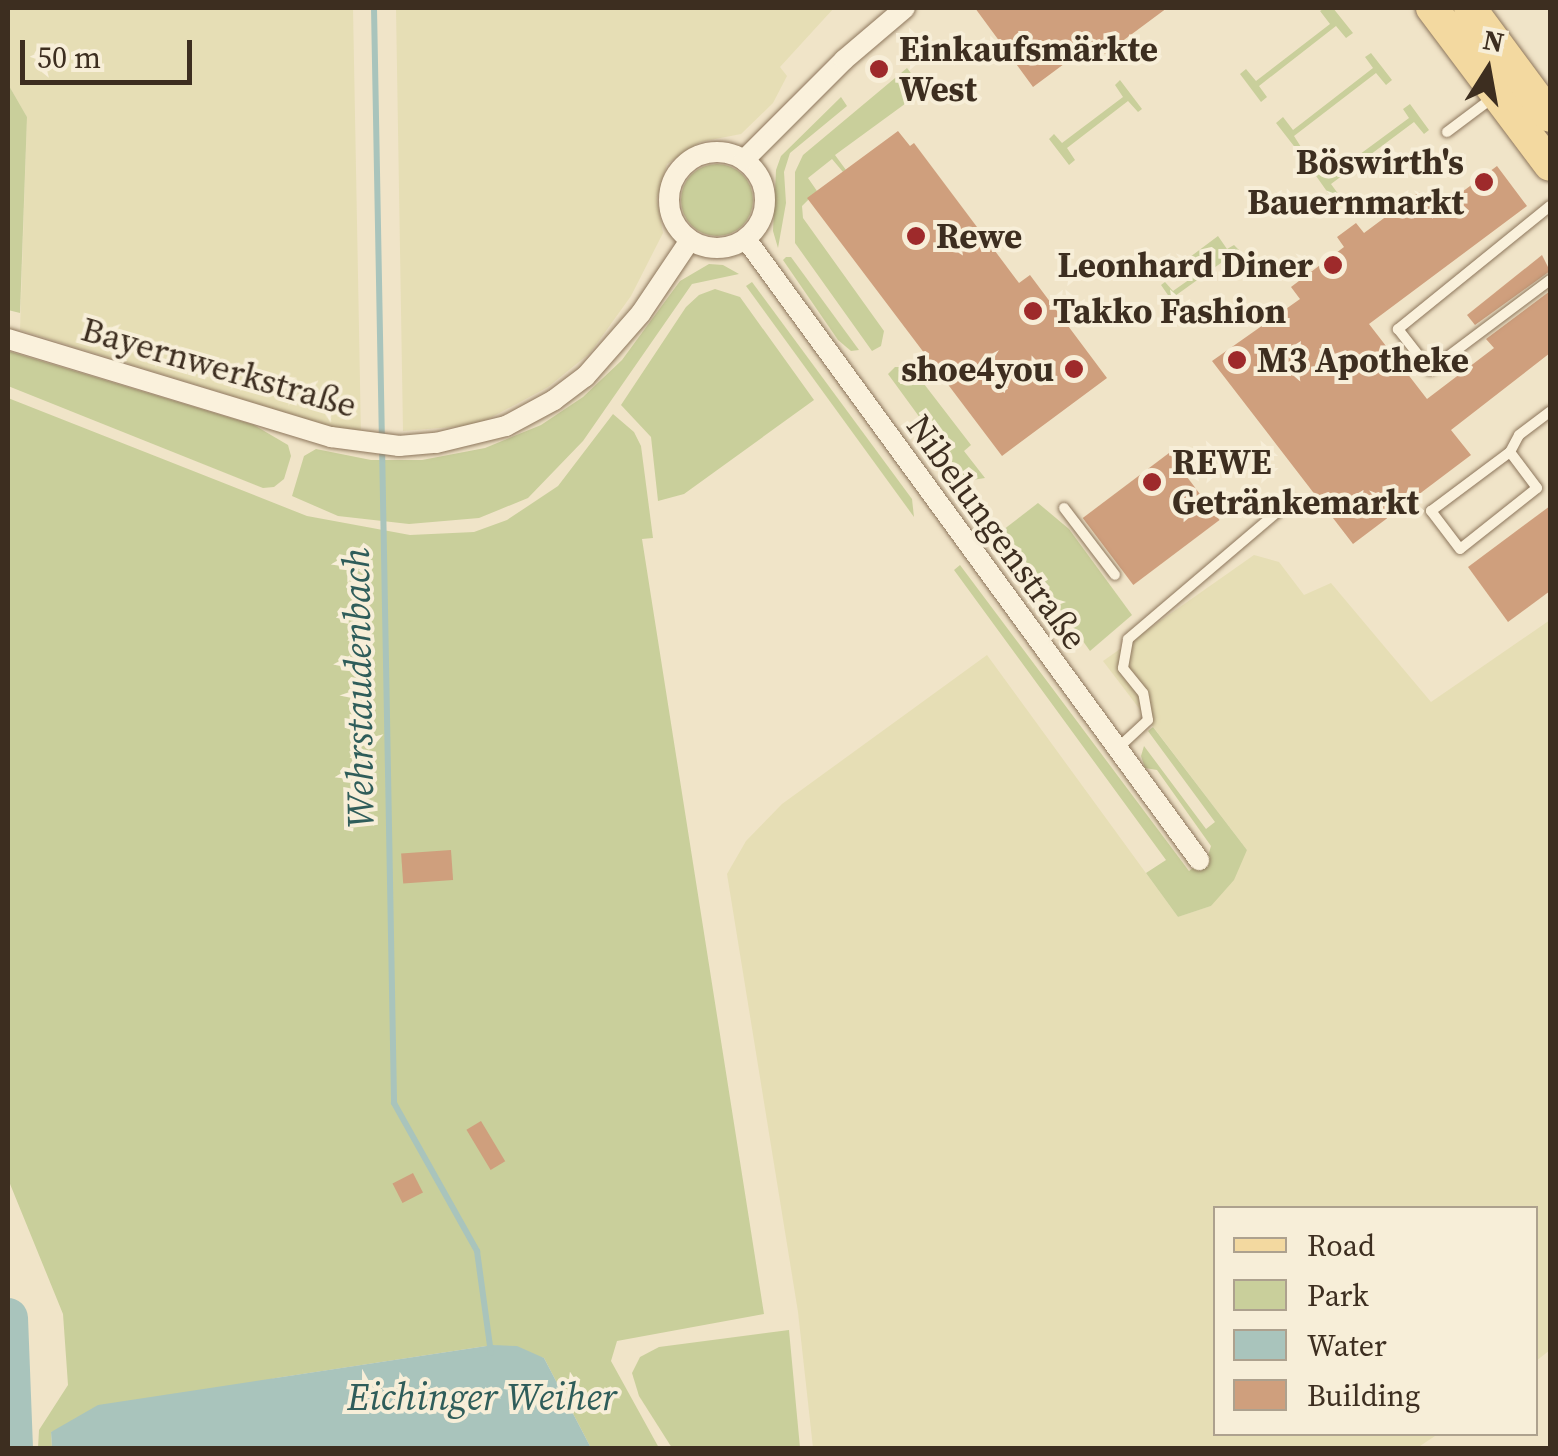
<!DOCTYPE html>
<html>
<head>
<meta charset="utf-8">
<style>
  body { margin:0 }
  #map { position:relative; width:1558px; height:1456px; overflow:hidden; background:#f0e4c8; font-family:"Source Serif 4",serif }
  div>[style] { position:absolute }
  .farmland>* { inset:0; background:#e6deb5 }
  .green>* { inset:0; background:#c9cf9b }
  .round { border-radius:50% }
  .water>* { inset:0; background:#a9c4bc }
  .stream>* { height:6px; margin:-3px; padding:0 3px; transform-origin:3px; border-radius:3px; background:#a9c4bc }
  .river>* { height:40px; margin:-20px; padding:0 20px; transform-origin:20px; border-radius:20px; background:#a9c4bc }
  .building>* { inset:0; background:#cf9f7d; transform-origin:0 0 }
  .roads { filter:drop-shadow(0 0 2px #8d765c) drop-shadow(0 0 2px #8d765c) }
  .lane>* { height:10px; margin:-5px; padding:0 5px; transform-origin:5px; border-radius:5px; background:#faf1dc }
  .street>* { height:20px; margin:-10px; padding:0 10px; transform-origin:10px; border-radius:10px; background:#faf1dc }
  .street>.ring { margin:-10px; padding:0; box-sizing:content-box; background:none; border:20px solid #faf1dc; border-radius:50% }
  .primary>* { height:32px; margin:-16px; padding:0 16px; transform-origin:16px; border-radius:16px; background:#f3d9a0 }
  .dots>* { width:28px; height:28px; translate:-50% -50%; box-sizing:border-box; border:5px solid #f7eed8; border-radius:50% }
  span { translate:-50% -50%; white-space:nowrap; text-align:center; line-height:1.15; -webkit-text-stroke:8px #f7eed8; paint-order:stroke }
  .poi-label { font-size:35px; color:#3d2e20; font-weight:700 }
  .left { translate:0 -50%; text-align:left }
  .right { translate:-100% -50%; text-align:right }
  .street-label { font-size:35px; color:#3d2e20 }
  .water-label { font-size:38px; color:#2f5d5a; font-style:italic }
  .frame { position:absolute; inset:0; border:10px solid #3d2e20; pointer-events:none }
  .legend { position:absolute; left:1213px; top:1206px; width:325px; height:230px; box-sizing:border-box; background:#f7eed8; border:2px solid #ada18e; margin:0; padding:12px 18px; list-style:none; font-size:30px; color:#3d2e20 }
  .legend li { display:flex; align-items:center; gap:20px; height:50px }
  .legend b { width:50px; border:2px solid #ada18e }
  .north { position:absolute; left:1438px; top:20px; width:100px; height:100px; -webkit-text-stroke:8px #f7eed8; paint-order:stroke; rotate:11deg; font-size:28px; font-weight:700; line-height:40px; text-align:center; color:#3d2e20 }
  .north::after { content:''; display:block; margin:auto; width:35px; height:45px; background:#3d2e20; clip-path:polygon(50% 0,100% 100%,50% 72%,0 100%) }
  .scale { position:absolute; left:20px; top:40px; width:172px; height:45px; box-sizing:border-box; border:5px solid #3d2e20; border-top:0; padding-left:12px; font-size:30px; line-height:35px; white-space:nowrap; color:#3d2e20; -webkit-text-stroke:8px #f7eed8; paint-order:stroke }
</style>
</head>
<body>
<div id="map">
  <div class="farmland">
    <div style="clip-path:polygon(8px 8px,353px 8px,361px 436px,20px 330px,27px 117px,8px 84px)"></div>
    <div style="clip-path:polygon(396px 8px,834px 8px,780px 67px,787px 76px,773px 103px,741px 134px,700px 142px,667px 164px,657px 199px,663px 233px,631px 296px,590px 353px,548px 387px,477px 425px,403px 431px)"></div>
    <div style="clip-path:polygon(1254px 555px,1279px 562px,1304px 595px,1331px 583px,1431px 702px,1550px 620px,1550px 1350px,1536px 1361px,1536px 1208px,1216px 1208px,1216px 1434px,1438px 1434px,1417px 1448px,813px 1448px,798px 1312px,727px 874px,746px 841px,782px 804px,987px 655px,1178px 917px,1211px 906px,1247px 850px,1103px 661px)"></div>
  </div>
  <div class="green">
    <div style="clip-path:polygon(1325px 8px,1333px 8px,1353px 33px,1346px 38px,1336px 26px,1259px 86px,1267px 97px,1261px 102px,1240px 74px,1246px 69px,1256px 81px,1330px 24px,1320px 11px)"></div>
    <div style="clip-path:polygon(1371px 53px,1392px 80px,1386px 85px,1376px 73px,1294px 136px,1301px 147px,1297px 150px,1276px 123px,1283px 117px,1293px 130px,1373px 68px,1365px 57px)"></div>
    <div style="clip-path:polygon(907px 68px,924px 90px,835px 155px,846px 170px,843px 172px,832px 159px,808px 178px,817px 191px,802px 206px,803px 218px,884px 331px,881px 346px,872px 351px,795px 243px,795px 172px,803px 155px)"></div>
    <div style="clip-path:polygon(1120px 80px,1142px 109px,1138px 112px,1128px 101px,1067px 148px,1075px 160px,1069px 165px,1049px 139px,1054px 134px,1062px 143px,1123px 97px,1115px 85px)"></div>
    <div style="clip-path:polygon(8px 84px,27px 117px,20px 313px,8px 310px)"></div>
    <div style="clip-path:polygon(841px 97px,847px 106px,790px 153px,784px 172px,786px 203px,778px 248px,773px 231px,776px 170px,781px 156px)"></div>
    <div style="clip-path:polygon(1410px 104px,1429px 130px,1424px 134px,1414px 122px,1331px 184px,1339px 195px,1333px 200px,1314px 173px,1321px 168px,1329px 177px,1409px 118px,1403px 109px)"></div>
    <div class="round" style="left:681px;top:164px;width:72px;height:72px"></div>
    <div style="clip-path:polygon(1218px 236px,1227px 249px,1234px 245px,1239px 250px,1175px 296px,1183px 308px,1179px 311px,1161px 285px,1165px 282px,1173px 291px,1200px 272px,1190px 257px)"></div>
    <div style="clip-path:polygon(786px 257px,791px 257px,859px 350px,851px 351px,838px 340px,783px 260px)"></div>
    <div style="clip-path:polygon(709px 264px,723px 265px,739px 274px,692px 284px,583px 441px,528px 498px,479px 518px,409px 524px,338px 516px,292px 496px,304px 456px,316px 449px,371px 460px,422px 460px,485px 448px,541px 425px,583px 397px,622px 360px,680px 281px)"></div>
    <div style="clip-path:polygon(752px 282px,912px 499px,914px 517px,746px 286px)"></div>
    <div style="clip-path:polygon(715px 289px,740px 297px,814px 400px,684px 494px,658px 501px,651px 437px,621px 405px,686px 307px,699px 295px)"></div>
    <div style="clip-path:polygon(8px 351px,254px 425px,288px 445px,291px 456px,284px 479px,274px 487px,263px 488px,8px 386px)"></div>
    <div style="clip-path:polygon(895px 367px,911px 367px,971px 445px,964px 451px,985px 478px,966px 481px,888px 374px)"></div>
    <div style="clip-path:polygon(8px 398px,307px 516px,410px 535px,474px 532px,507px 520px,558px 486px,613px 414px,634px 432px,641px 446px,653px 538px,642px 539px,764px 1314px,617px 1341px,611px 1361px,659px 1448px,591px 1448px,544px 1358px,493px 1345px,276px 1378px,51px 1432px,52px 1448px,38px 1448px,39px 1430px,68px 1385px,63px 1314px,8px 1179px)"></div>
    <div style="clip-path:polygon(1038px 503px,1069px 529px,1132px 615px,1090px 651px,1003px 530px)"></div>
    <div style="clip-path:polygon(960px 565px,1189px 871px,1208px 856px,1211px 846px,1157px 770px,1145px 768px,1141px 756px,1144px 746px,1206px 829px,1215px 822px,1148px 731px,1153px 727px,1247px 850px,1234px 880px,1211px 906px,1178px 917px,1146px 873px,1166px 860px,954px 570px)"></div>
    <div style="clip-path:polygon(789px 1330px,800px 1448px,672px 1448px,639px 1396px,632px 1373px,640px 1357px,659px 1347px)"></div>
  </div>
  <div class="water">
    <div style="clip-path:polygon(493px 1345px,517px 1346px,544px 1358px,591px 1448px,52px 1448px,51px 1432px,98px 1405px)"></div>
  </div>
  <div class="stream">
    <div style="left:374px;top:8px;width:1095px;rotate:88.95deg"></div>
    <div style="left:394px;top:1103px;width:170px;rotate:60.7deg"></div>
    <div style="left:477px;top:1251px;width:103px;rotate:82.2deg"></div>
  </div>
  <div class="river">
    <div style="left:8px;top:1318px;width:130px;rotate:87.8deg"></div>
  </div>
  <div class="building">
    <div style="clip-path:polygon(975px 8px,1167px 8px,1105px 54px,1095px 41px,1033px 87px)"></div>
    <div style="clip-path:polygon(898px 131px,910px 146px,914px 143px,1019px 283px,1030px 275px,1107px 378px,1002px 456px,807px 198px)"></div>
    <div style="clip-path:polygon(1497px 166px,1527px 206px,1369px 324px,1427px 399px,1494px 348px,1486px 339px,1550px 291px,1550px 353px,1451px 430px,1471px 455px,1353px 544px,1212px 361px,1300px 299px,1291px 287px,1344px 247px,1337px 237px,1356px 223px,1364px 233px,1419px 192px,1435px 212px)"></div>
    <div style="clip-path:polygon(1542px 255px,1550px 271px,1475px 325px,1467px 315px)"></div>
    <div style="left:1169px;top:453px;width:84px;height:108px;rotate:53deg"></div>
    <div style="clip-path:polygon(1550px 506px,1550px 591px,1508px 622px,1468px 567px)"></div>
    <div style="left:451px;top:850px;width:30px;height:50px;rotate:86deg"></div>
    <div style="left:481px;top:1121px;width:47px;height:17px;rotate:59deg"></div>
    <div style="left:413px;top:1173px;width:22px;height:23px;rotate:63deg"></div>
  </div>
  <div class="roads">
    <div class="lane">
      <div style="left:1447px;top:132px;width:60px;rotate:-36.9deg"></div>
      <div style="left:1550px;top:206px;width:196px;rotate:141deg"></div>
      <div style="left:1398px;top:329px;width:52px;rotate:52deg"></div>
      <div style="left:1430px;top:370px;width:150px;rotate:-36.9deg"></div>
      <div style="left:1510px;top:452px;width:45px;rotate:53.1deg"></div>
      <div style="left:1537px;top:488px;width:98px;rotate:141.6deg"></div>
      <div style="left:1460px;top:549px;width:48px;rotate:-127.3deg"></div>
      <div style="left:1431px;top:511px;width:99px;rotate:-36.8deg"></div>
      <div style="left:1510px;top:452px;width:19px;rotate:-62deg"></div>
      <div style="left:1519px;top:435px;width:39px;rotate:-37deg"></div>
      <div style="left:1064px;top:508px;width:84px;rotate:52.7deg"></div>
      <div style="left:1118px;top:748px;width:41px;rotate:-43deg"></div>
      <div style="left:1148px;top:720px;width:27px;rotate:-100deg"></div>
      <div style="left:1143px;top:693px;width:32px;rotate:-129deg"></div>
      <div style="left:1123px;top:668px;width:29px;rotate:-80deg"></div>
      <div style="left:1128px;top:639px;width:213px;rotate:-40.4deg"></div>
    </div>
    <div class="street">
      <div class="ring" style="left:669px;top:152px;width:76px;height:76px"></div>
      <div style="left:744px;top:160px;width:141px;rotate:-45deg"></div>
      <div style="left:844px;top:60px;width:80px;rotate:-40.4deg"></div>
      <div style="left:746px;top:239px;width:769px;rotate:53.89deg"></div>
      <div style="left:8px;top:339px;width:338px;rotate:16.9deg"></div>
      <div style="left:331px;top:437px;width:69px;rotate:7.5deg"></div>
      <div style="left:399px;top:446px;width:37px;rotate:-5deg"></div>
      <div style="left:436px;top:443px;width:72px;rotate:-13.7deg"></div>
      <div style="left:506px;top:426px;width:55px;rotate:-28.4deg"></div>
      <div style="left:554px;top:400px;width:39px;rotate:-37deg"></div>
      <div style="left:585px;top:377px;width:85px;rotate:-48.8deg"></div>
      <div style="left:641px;top:313px;width:88px;rotate:-56.1deg"></div>
    </div>
    <div class="primary">
      <div style="left:1432px;top:8px;width:196px;rotate:53.1deg"></div>
      <div style="left:1470px;top:8px;width:134px;rotate:53.5deg"></div>
    </div>
  </div>
  <div class="dots">
    <div style="left:879px;top:69px;background:#9e2a2b"></div>
    <div style="left:1484px;top:182px;background:#9e2a2b"></div>
    <div style="left:916px;top:236px;background:#9e2a2b"></div>
    <div style="left:1333px;top:265px;background:#9e2a2b"></div>
    <div style="left:1033px;top:311px;background:#9e2a2b"></div>
    <div style="left:1237px;top:360px;background:#9e2a2b"></div>
    <div style="left:1074px;top:369px;background:#9e2a2b"></div>
    <div style="left:1152px;top:482px;background:#9e2a2b"></div>
  </div>
  <div class="poi-label">
    <span class="left" style="left:899px;top:69px">Einkaufsmärkte<br>West</span>
    <span class="right" style="left:1464px;top:182px">Böswirth's<br>Bauernmarkt</span>
    <span class="left" style="left:936px;top:236px">Rewe</span>
    <span class="right" style="left:1313px;top:265px">Leonhard Diner</span>
    <span class="left" style="left:1053px;top:311px">Takko Fashion</span>
    <span class="left" style="left:1257px;top:360px">M3 Apotheke</span>
    <span class="right" style="left:1054px;top:369px">shoe4you</span>
    <span class="left" style="left:1172px;top:482px">REWE<br>Getränkemarkt</span>
  </div>
  <div class="street-label">
    <span style="left:219px;top:367px;rotate:16deg">Bayernwerkstraße</span>
    <span style="left:997px;top:532px;rotate:54deg">Nibelungenstraße</span>
  </div>
  <div class="water-label">
    <span style="left:359px;top:688px;rotate:-91deg">Wehrstaudenbach</span>
    <span style="left:482px;top:1398px">Eichinger Weiher</span>
  </div>
  <div class="frame"></div>
  <ul class="legend">
  <li><b style="height:12px;background:#f3d9a0"></b>Road</li>
  <li><b style="height:28px;background:#c9cf9b"></b>Park</li>
  <li><b style="height:28px;background:#a9c4bc"></b>Water</li>
  <li><b style="height:28px;background:#cf9f7d"></b>Building</li>
  </ul>
  <div class="north">N</div>
  <div class="scale">50 m</div>
</div>
</body>
</html>
